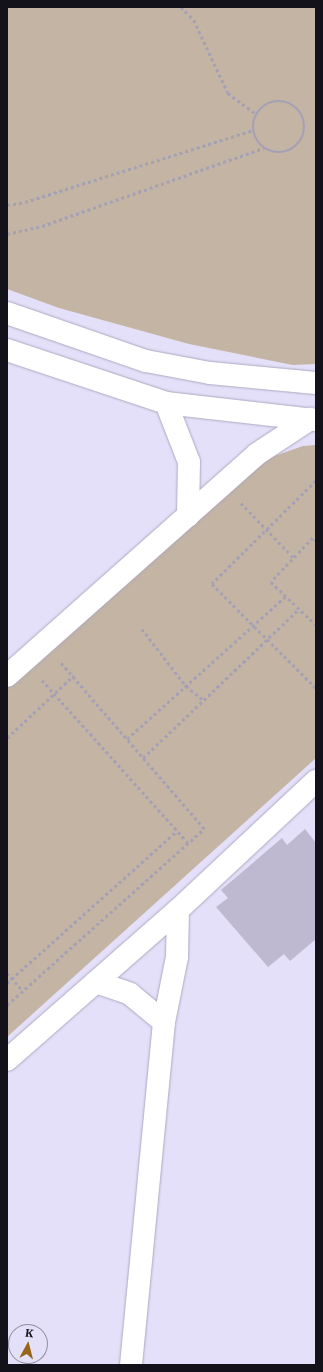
<!DOCTYPE html>
<html>
<head>
<meta charset="utf-8">
<style>
  body { margin:0 }
  #map { position:relative; width:323px; height:1372px; overflow:hidden; background:#e5e0f9; font-family:"IBM Plex Serif",serif }
  div>[style] { position:absolute }
  .green>* { inset:0; background:#c3b4a4 }
  .building>* { inset:0; background:#beb8d1 }
  .path>* { height:2.5px; margin-top:-1.25px; transform-origin:0; background:repeating-linear-gradient(90deg,#a5a1b5 0 3px,transparent 0 6px) }
  .path>.ring { margin:-1.25px; padding:0; box-sizing:content-box; background:none; border:2.5px solid #a5a1b5; border-radius:50% }
  .roads { filter:drop-shadow(0 0 1px #ada8c0) drop-shadow(0 0 1px #ada8c0) }
  .minor>* { height:22px; margin:-11px; padding:0 11px; transform-origin:11px; border-radius:11px; background:#fff }
  .tertiary>* { height:22px; margin:-11px; padding:0 11px; transform-origin:11px; border-radius:11px; background:#fff }
  span { translate:-50% -50%; white-space:nowrap; text-align:center; line-height:1.15; -webkit-text-stroke:3px #e5e0f9; paint-order:stroke }
  .frame { position:absolute; inset:0; border:8px solid #131119; pointer-events:none }
  .north { position:absolute; left:8px; top:1324px; width:40px; height:40px; box-sizing:border-box; background:#e5e0f9; border:1px solid #918d9f; border-radius:50%; rotate:7deg; font-size:11px; font-weight:700; line-height:16px; text-align:center; color:#131119 }
  .north::after { content:''; display:block; margin:auto; width:14px; height:18px; background:#976518; clip-path:polygon(50% 0,100% 100%,50% 72%,0 100%) }
</style>
</head>
<body>
<div id="map">
  <div class="green">
    <div style="clip-path:polygon(7px 7px,316px 7px,316px 364px,293px 365px,189px 344px,59px 308px,7px 289px)"></div>
    <div style="clip-path:polygon(316px 445px,316px 758px,7px 1037px,7px 687px,263px 460px,303px 446px)"></div>
  </div>
  <div class="building">
    <div style="clip-path:polygon(305px 829px,316px 843px,316px 939px,290px 961px,284px 954px,268px 967px,216px 907px,228px 898px,221px 890px,282px 838px,287px 845px)"></div>
  </div>
  <div class="path">
    <div style="left:181px;top:7px;width:18px;rotate:45deg"></div>
    <div style="left:194px;top:20px;width:81px;rotate:65deg"></div>
    <div style="left:228px;top:93px;width:35px;rotate:37deg"></div>
    <div class="ring" style="left:253px;top:101px;width:49.5px;height:49.5px"></div>
    <div style="left:7px;top:205px;width:18px;rotate:-9deg"></div>
    <div style="left:25px;top:202px;width:239px;rotate:-17.5deg"></div>
    <div style="left:7px;top:234px;width:36px;rotate:-13deg"></div>
    <div style="left:42px;top:226px;width:235px;rotate:-19.4deg"></div>
    <div style="left:316px;top:481px;width:146px;rotate:135.3deg"></div>
    <div style="left:212px;top:584px;width:147px;rotate:45deg"></div>
    <div style="left:241px;top:503px;width:76px;rotate:46.1deg"></div>
    <div style="left:316px;top:541px;width:4px;rotate:-135deg"></div>
    <div style="left:313px;top:538px;width:61px;rotate:133.7deg"></div>
    <div style="left:271px;top:582px;width:62px;rotate:43.7deg"></div>
    <div style="left:142px;top:629px;width:72px;rotate:52.3deg"></div>
    <div style="left:186px;top:686px;width:22px;rotate:39deg"></div>
    <div style="left:42px;top:680px;width:219px;rotate:48.1deg"></div>
    <div style="left:7px;top:738px;width:91px;rotate:-43.2deg"></div>
    <div style="left:127px;top:739px;width:214px;rotate:-42deg"></div>
    <div style="left:143px;top:758px;width:216px;rotate:-43.7deg"></div>
    <div style="left:7px;top:973px;width:24px;rotate:48deg"></div>
    <div style="left:7px;top:983px;width:228px;rotate:-41.8deg"></div>
    <div style="left:7px;top:1005px;width:264px;rotate:-41.8deg"></div>
    <div style="left:204px;top:829px;width:221px;rotate:-130.8deg"></div>
  </div>
  <div class="roads">
    <div class="minor">
      <div style="left:166px;top:403px;width:63px;rotate:68.7deg"></div>
      <div style="left:189px;top:462px;width:54px;rotate:91.1deg"></div>
      <div style="left:7px;top:676px;width:334px;rotate:-41.6deg"></div>
      <div style="left:257px;top:454px;width:64px;rotate:-33.4deg"></div>
      <div style="left:96px;top:982px;width:36px;rotate:19deg"></div>
      <div style="left:130px;top:994px;width:44px;rotate:39.5deg"></div>
      <div style="left:7px;top:1060px;width:227px;rotate:-41.3deg"></div>
      <div style="left:178px;top:910px;width:189px;rotate:-43.1deg"></div>
      <div style="left:131px;top:1365px;width:345px;rotate:-84.5deg"></div>
      <div style="left:164px;top:1022px;width:66px;rotate:-78.7deg"></div>
      <div style="left:177px;top:957px;width:47px;rotate:-88.8deg"></div>
    </div>
    <div class="tertiary">
      <div style="left:7px;top:313px;width:147px;rotate:19.1deg"></div>
      <div style="left:146px;top:361px;width:65px;rotate:10.6deg"></div>
      <div style="left:210px;top:373px;width:106px;rotate:5.4deg"></div>
      <div style="left:7px;top:350px;width:168px;rotate:18.4deg"></div>
      <div style="left:166px;top:403px;width:151px;rotate:6.5deg"></div>
    </div>
  </div>
  <div class="frame"></div>
  <div class="north">K</div>
</div>
</body>
</html>
